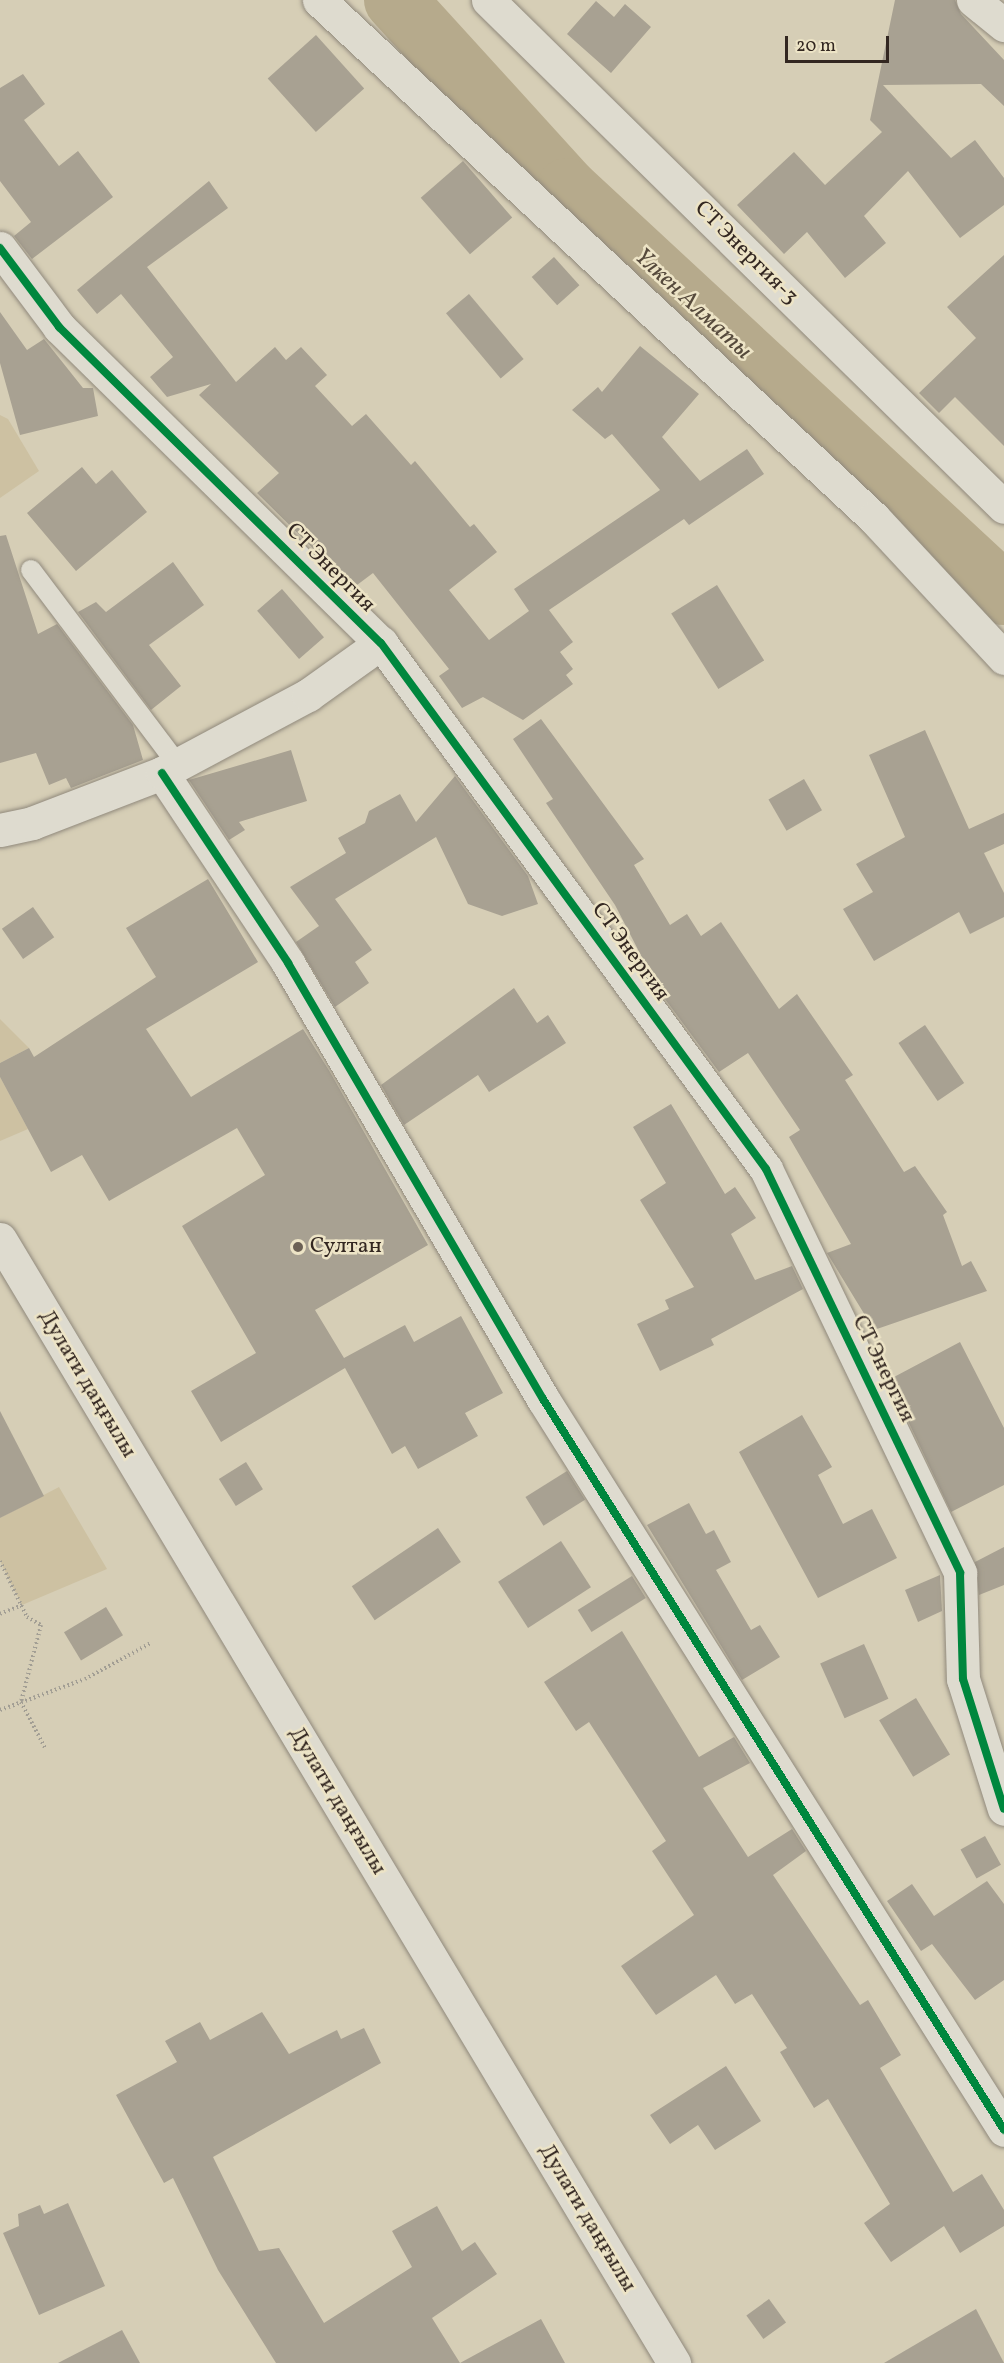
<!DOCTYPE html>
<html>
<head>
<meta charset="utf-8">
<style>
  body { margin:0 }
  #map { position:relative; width:1004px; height:2363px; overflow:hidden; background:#d6ceb6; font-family:Vollkorn,serif }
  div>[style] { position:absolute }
  .green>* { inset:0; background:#cdc1a2 }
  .river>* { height:62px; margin:-31px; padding:0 31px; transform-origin:31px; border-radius:31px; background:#b6aa8c }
  .building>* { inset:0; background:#a8a192; transform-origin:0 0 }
  .path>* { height:4px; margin-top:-2px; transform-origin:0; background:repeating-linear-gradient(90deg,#a29e94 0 1.5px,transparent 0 4.5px) }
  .roads { filter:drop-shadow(0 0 2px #90897c) drop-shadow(0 0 2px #90897c) }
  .lane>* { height:20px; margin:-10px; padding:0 10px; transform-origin:10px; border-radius:10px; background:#dedbcf }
  .street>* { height:33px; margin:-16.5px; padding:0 16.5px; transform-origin:16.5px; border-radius:16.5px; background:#dedbcf }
  .secondary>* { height:33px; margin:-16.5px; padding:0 16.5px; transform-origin:16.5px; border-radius:16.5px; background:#dedbcf }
  .cycleway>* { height:8px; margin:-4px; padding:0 4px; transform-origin:4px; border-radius:4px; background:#00873e }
  .dots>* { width:16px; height:16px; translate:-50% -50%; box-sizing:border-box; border:3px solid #ede4c6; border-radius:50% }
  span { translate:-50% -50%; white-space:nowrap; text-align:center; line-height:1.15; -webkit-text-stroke:5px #ede4c6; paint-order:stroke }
  .street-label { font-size:22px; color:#332721 }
  .poi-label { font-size:22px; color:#332721 }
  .left { translate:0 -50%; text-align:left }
  .water-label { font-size:24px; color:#564a3c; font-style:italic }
  .scale { position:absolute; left:785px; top:36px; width:104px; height:27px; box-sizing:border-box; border:3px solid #332721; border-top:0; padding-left:8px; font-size:18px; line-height:21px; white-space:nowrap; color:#332721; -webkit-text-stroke:4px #ede4c6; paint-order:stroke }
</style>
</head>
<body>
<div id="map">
  <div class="green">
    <div style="clip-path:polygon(0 415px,8px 419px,39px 471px,0 498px)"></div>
    <div style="clip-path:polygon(0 1019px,29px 1048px,0 1063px)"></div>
    <div style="clip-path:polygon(0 1077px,28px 1129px,0 1141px)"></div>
    <div style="clip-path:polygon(59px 1487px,107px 1569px,22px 1605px,0 1561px,0 1518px)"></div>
  </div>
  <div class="river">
    <div style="left:395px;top:0;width:256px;rotate:47.7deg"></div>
    <div style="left:567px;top:189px;width:596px;rotate:42.82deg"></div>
  </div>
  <div class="building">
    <div style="clip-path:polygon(895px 0,955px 0,961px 14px,1004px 60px,1004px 106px,981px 84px,883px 85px,951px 158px,975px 140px,1004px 178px,1004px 205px,960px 238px,908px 171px,864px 216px,886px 243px,845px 278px,807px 232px,784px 254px,737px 205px,794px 152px,825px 185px,882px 132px,870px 120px)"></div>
    <div style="clip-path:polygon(596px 1px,614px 17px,625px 4px,651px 27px,611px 73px,567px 34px)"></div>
    <div style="left:316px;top:35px;width:72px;height:65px;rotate:48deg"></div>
    <div style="clip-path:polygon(23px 74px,45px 104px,24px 120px,59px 166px,78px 151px,113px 197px,32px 259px,14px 236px,31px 222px,0 181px,0 88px)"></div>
    <div style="left:463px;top:161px;width:75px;height:56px;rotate:49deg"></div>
    <div style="clip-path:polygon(209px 181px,228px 208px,147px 267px,236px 382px,275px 347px,286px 360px,301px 347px,327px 375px,315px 386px,352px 426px,366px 414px,411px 465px,415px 461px,470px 527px,474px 524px,497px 552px,449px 590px,489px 640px,529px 611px,514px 589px,660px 490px,612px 434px,605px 439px,572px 410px,598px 387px,602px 392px,640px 346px,699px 394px,662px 437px,700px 481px,747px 449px,764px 474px,689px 525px,684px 519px,549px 610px,573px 642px,560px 652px,573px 669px,566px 675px,573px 684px,523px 720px,483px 697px,462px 708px,439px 676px,449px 669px,373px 573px,353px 588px,257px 493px,279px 473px,199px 395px,211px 384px,167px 397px,150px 377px,173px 357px,121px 294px,97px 314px,77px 290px)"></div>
    <div style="clip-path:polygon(1004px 255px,1004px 446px,955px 397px,939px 413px,919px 393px,976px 338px,947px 307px)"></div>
    <div style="left:554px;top:257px;width:38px;height:30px;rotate:48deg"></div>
    <div style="left:469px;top:294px;width:85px;height:30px;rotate:50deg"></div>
    <div style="clip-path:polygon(0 312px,27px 350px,44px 339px,83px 388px,93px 388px,98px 416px,20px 435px,0 363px)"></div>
    <div style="clip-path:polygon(82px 467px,96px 484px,112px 470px,147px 512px,76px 571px,27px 513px)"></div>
    <div style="clip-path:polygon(6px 535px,38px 634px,57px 624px,133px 725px,143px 760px,71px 788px,66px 778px,49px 785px,36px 753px,0 763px,0 536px)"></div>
    <div style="clip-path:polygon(173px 562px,204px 605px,149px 645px,181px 686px,151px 710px,78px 612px,96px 602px,106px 612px)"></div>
    <div style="left:717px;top:585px;width:89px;height:54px;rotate:58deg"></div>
    <div style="left:282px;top:589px;width:64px;height:33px;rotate:49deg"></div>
    <div style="clip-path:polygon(541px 719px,644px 859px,634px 865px,670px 925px,687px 914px,701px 936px,721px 922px,779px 1009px,797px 994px,853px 1075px,845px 1080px,904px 1172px,915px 1166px,947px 1212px,943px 1215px,962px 1266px,971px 1261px,987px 1291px,874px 1330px,827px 1253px,851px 1244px,789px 1137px,800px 1130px,748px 1053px,719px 1072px,645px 972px,648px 969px,615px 905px,546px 803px,553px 799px,513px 739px)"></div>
    <div style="clip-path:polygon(925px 730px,969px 829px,1004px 813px,1004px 844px,984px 853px,1004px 893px,1004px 917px,970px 934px,959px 912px,874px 961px,843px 909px,873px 892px,856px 864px,905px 837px,869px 755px)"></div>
    <div style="clip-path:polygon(291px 750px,307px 801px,239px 822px,245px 830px,229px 840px,189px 780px)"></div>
    <div style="clip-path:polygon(455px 776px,528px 876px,538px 904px,502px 916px,468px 904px,436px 837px,335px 899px,372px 950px,355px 962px,369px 983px,335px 1007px,296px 942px,319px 926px,290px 887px,346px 853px,338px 838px,365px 823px,369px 811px,400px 794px,416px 822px)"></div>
    <div style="left:804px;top:779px;width:36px;height:41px;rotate:60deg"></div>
    <div style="clip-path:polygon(208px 879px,258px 962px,146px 1029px,191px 1097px,303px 1029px,330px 1072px,428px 1245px,315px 1310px,344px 1358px,405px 1325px,414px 1342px,461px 1316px,503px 1393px,465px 1413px,478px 1436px,418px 1469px,405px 1446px,392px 1454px,345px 1368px,221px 1442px,191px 1391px,256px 1353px,182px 1226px,265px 1175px,237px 1128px,109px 1201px,82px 1155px,51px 1172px,0 1077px,0 1063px,29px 1048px,34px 1057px,156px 977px,126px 928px)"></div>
    <div style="left:33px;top:907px;width:37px;height:38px;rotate:55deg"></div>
    <div style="clip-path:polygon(514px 988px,537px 1023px,548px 1015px,566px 1043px,489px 1092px,478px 1075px,404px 1125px,381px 1085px)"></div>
    <div style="left:925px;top:1025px;width:70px;height:32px;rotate:56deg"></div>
    <div style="clip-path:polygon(671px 1104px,725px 1194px,735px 1187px,756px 1218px,731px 1234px,755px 1280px,792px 1266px,803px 1289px,711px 1339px,714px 1345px,660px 1371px,637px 1324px,669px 1309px,665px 1300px,694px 1287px,640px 1200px,666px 1183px,633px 1127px)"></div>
    <div style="clip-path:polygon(960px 1342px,1004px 1428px,1004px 1485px,951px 1512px,899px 1402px,905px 1399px,894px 1377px)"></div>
    <div style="clip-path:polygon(0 1411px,44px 1496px,0 1518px)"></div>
    <div style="clip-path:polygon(802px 1415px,832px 1467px,818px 1475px,843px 1524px,872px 1509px,897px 1558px,818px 1598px,739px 1452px)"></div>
    <div style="left:246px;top:1462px;width:32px;height:32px;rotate:58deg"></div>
    <div style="left:567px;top:1471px;width:34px;height:49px;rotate:58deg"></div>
    <div style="clip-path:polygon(689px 1503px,706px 1534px,714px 1530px,731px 1562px,716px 1570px,751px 1630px,760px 1625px,780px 1657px,742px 1680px,647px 1525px)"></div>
    <div style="left:438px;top:1528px;width:41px;height:104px;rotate:56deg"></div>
    <div style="left:561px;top:1541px;width:55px;height:75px;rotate:57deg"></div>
    <div style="clip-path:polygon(1004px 1547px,1004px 1585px,979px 1595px,975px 1562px)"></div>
    <div style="clip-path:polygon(940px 1575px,942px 1611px,918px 1622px,905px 1590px)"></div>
    <div style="left:632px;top:1576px;width:26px;height:64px;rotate:58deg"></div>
    <div style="left:106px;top:1607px;width:33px;height:49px;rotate:59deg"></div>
    <div style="clip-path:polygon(622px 1631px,699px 1757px,734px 1737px,750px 1763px,703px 1788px,748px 1857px,792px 1829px,806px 1851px,773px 1875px,860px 2005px,868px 2000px,901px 2055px,880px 2068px,953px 2192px,982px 2174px,1004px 2210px,1004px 2226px,960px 2253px,944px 2226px,891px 2262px,864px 2223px,890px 2204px,828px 2099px,814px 2108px,780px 2052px,787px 2048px,752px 1994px,735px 2004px,716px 1975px,656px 2015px,621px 1966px,694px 1915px,652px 1851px,666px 1841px,589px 1722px,576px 1731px,544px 1682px)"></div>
    <div style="left:864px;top:1644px;width:60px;height:48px;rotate:66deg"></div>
    <div style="left:916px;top:1698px;width:66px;height:43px;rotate:59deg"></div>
    <div style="left:985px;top:1836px;width:33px;height:28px;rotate:61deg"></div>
    <div style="clip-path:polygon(987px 1881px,1004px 1904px,1004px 1980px,975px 2000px,932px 1944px,921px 1951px,887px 1901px,912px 1884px,934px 1916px)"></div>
    <div style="clip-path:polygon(262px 2012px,289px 2054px,337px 2030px,341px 2039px,364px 2028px,381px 2063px,213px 2157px,259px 2251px,279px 2248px,324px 2323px,412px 2267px,392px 2231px,437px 2206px,462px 2251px,475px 2242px,497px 2274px,432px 2318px,460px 2363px,541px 2319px,565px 2363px,276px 2363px,218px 2270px,173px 2178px,164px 2183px,116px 2095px,177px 2062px,165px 2041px,200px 2022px,210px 2040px)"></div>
    <div style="clip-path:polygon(726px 2066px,761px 2121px,715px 2150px,698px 2125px,670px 2144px,650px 2115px)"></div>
    <div style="clip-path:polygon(68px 2203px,105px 2286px,39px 2315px,3px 2233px,19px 2226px,18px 2214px,40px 2205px,44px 2214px)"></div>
    <div style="left:769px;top:2299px;width:29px;height:28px;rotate:54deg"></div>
    <div style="clip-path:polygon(976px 2309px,1004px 2363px,884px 2363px)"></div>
    <div style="clip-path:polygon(122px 2330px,140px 2363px,58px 2363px)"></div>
  </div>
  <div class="path">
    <div style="left:0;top:1561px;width:62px;rotate:64.3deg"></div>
    <div style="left:27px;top:1617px;width:16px;rotate:30deg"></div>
    <div style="left:41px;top:1625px;width:80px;rotate:104.6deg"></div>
    <div style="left:21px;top:1702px;width:52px;rotate:62.4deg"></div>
    <div style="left:0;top:1614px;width:24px;rotate:-22deg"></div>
    <div style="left:0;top:1710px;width:90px;rotate:-20deg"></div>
    <div style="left:85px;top:1679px;width:75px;rotate:-28.6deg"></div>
  </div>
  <div class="roads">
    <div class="lane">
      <div style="left:31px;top:570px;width:244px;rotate:53deg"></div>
    </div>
    <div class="street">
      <div style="left:319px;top:0;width:759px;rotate:43.03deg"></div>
      <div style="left:874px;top:518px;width:191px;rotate:47.1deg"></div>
      <div style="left:488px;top:0;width:723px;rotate:44.5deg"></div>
      <div style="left:973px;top:0;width:40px;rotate:39deg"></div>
      <div style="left:0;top:248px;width:99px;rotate:53.2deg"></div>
      <div style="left:59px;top:327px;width:451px;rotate:44.5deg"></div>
      <div style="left:381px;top:643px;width:652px;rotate:53.8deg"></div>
      <div style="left:766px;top:1169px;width:448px;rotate:64.3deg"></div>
      <div style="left:960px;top:1573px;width:106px;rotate:88.4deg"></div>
      <div style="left:963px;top:1679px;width:136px;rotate:72.5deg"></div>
      <div style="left:162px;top:773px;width:228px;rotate:56.4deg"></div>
      <div style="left:288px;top:963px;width:505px;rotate:59.68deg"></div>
      <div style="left:543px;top:1399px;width:864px;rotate:57.76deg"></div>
      <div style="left:0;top:830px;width:33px;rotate:-12deg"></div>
      <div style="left:32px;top:823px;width:139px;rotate:-21deg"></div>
      <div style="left:162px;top:773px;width:166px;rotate:-28.1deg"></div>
      <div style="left:308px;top:695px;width:90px;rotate:-35.5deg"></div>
    </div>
    <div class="secondary">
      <div style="left:0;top:1239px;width:1311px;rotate:59.05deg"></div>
    </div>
  </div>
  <div class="cycleway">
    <div style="left:0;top:248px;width:99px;rotate:53.2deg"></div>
    <div style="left:59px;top:327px;width:451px;rotate:44.5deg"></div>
    <div style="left:381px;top:643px;width:652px;rotate:53.8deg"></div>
    <div style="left:766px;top:1169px;width:448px;rotate:64.3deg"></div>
    <div style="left:960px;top:1573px;width:106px;rotate:88.4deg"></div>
    <div style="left:963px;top:1679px;width:136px;rotate:72.5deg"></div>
    <div style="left:162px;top:773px;width:228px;rotate:56.4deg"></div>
    <div style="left:288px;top:963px;width:505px;rotate:59.68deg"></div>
    <div style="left:543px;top:1399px;width:864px;rotate:57.76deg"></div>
  </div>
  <div class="dots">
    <div style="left:298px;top:1247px;background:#6c6155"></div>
  </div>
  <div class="street-label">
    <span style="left:746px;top:253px;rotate:45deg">СТ Энергия-3</span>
    <span style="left:330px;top:568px;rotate:45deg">СТ Энергия</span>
    <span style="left:630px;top:952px;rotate:54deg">СТ Энергия</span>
    <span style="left:883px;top:1369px;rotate:64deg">СТ Энергия</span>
    <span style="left:87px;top:1384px;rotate:59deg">Дулати даңғылы</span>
    <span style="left:337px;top:1801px;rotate:59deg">Дулати даңғылы</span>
    <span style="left:587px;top:2218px;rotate:59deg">Дулати даңғылы</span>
  </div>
  <div class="poi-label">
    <span class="left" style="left:310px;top:1247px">Султан</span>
  </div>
  <div class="water-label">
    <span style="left:692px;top:305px;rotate:43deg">Үлкен Алматы</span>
  </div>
  <div class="scale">20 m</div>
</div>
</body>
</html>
